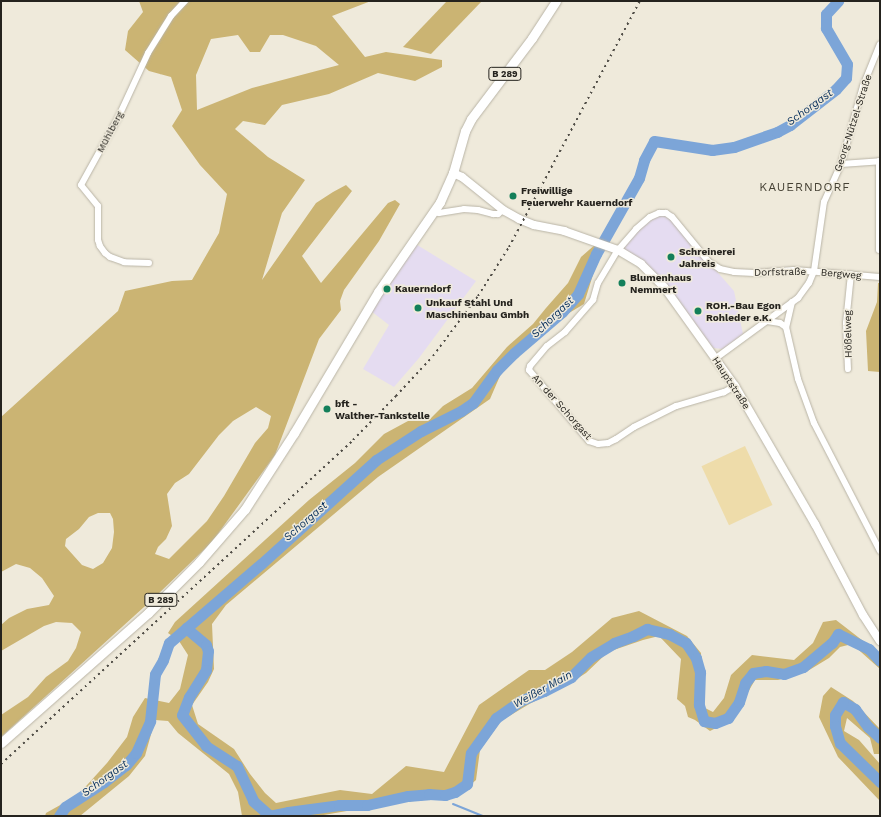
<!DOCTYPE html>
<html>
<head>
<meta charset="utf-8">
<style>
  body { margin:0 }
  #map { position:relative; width:881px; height:817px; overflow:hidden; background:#efeadb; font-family:"Work Sans",sans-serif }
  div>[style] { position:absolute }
  .industrial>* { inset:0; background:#e5dcf1 }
  .green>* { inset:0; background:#eedcaa; transform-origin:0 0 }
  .forest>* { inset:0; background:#cbb473 }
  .stream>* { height:2px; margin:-1px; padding:0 1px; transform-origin:1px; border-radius:1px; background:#7ca5d8 }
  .river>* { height:11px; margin:-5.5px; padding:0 5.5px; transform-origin:5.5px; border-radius:5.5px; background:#7ca5d8 }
  .roads { filter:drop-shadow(0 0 1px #b9b4a6) drop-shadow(0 0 1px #b9b4a6) }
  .minor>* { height:6px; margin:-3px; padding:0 3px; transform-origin:3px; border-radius:3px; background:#fff }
  .secondary>* { height:8px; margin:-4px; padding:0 4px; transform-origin:4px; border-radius:4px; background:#fff }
  .primary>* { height:9px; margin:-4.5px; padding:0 4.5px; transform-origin:4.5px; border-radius:4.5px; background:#fff }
  .rail>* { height:2px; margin-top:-1px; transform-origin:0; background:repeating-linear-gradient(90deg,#514e47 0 2px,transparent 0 6px) }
  .dots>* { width:11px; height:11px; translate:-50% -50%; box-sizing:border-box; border:2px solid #efeadb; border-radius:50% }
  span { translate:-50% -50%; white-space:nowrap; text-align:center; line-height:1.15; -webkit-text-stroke:3px #efeadb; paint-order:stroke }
  .shield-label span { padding:1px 3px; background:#efeadb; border:1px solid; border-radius:3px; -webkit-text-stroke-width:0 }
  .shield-label { font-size:9px; color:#25231e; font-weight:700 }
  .street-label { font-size:10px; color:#25231e }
  .poi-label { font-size:10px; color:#25231e; font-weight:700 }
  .left { translate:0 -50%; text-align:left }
  .water-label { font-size:11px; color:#002a59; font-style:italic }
  .quarter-label { font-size:12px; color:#454134; letter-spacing:1px }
  .frame { position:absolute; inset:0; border:2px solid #25231e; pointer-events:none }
</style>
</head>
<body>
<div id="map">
  <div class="industrial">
    <div style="clip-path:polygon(663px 215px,670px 218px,734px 291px,743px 334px,723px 349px,713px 348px,668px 288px,621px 249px,645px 223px,656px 216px)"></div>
    <div style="clip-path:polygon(414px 243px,476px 281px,419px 358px,394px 387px,363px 369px,389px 325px,371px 311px)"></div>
  </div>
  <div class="green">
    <div style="left:745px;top:446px;width:65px;height:48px;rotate:65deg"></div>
  </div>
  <div class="forest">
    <div style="clip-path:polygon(evenodd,139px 1px,371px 1px,332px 16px,365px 57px,386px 52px,442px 60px,442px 67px,415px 81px,378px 73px,329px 94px,282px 105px,265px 125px,243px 121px,235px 129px,268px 157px,305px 180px,282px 213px,262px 280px,316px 203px,333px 192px,346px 185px,352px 191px,302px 256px,321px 283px,388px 203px,395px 200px,400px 204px,379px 241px,344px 290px,340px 301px,341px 310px,319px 339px,275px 455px,212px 542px,155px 597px,1px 737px,1px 715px,28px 697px,46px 677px,68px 661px,76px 648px,81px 632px,72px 623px,56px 622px,44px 626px,1px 651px,1px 625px,9px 618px,27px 609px,49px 605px,54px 596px,42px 578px,30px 568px,16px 564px,1px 572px,1px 417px,118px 311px,125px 291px,172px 281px,192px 280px,219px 233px,227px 194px,200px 165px,172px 126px,182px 110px,171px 77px,149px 71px,125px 50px,128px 31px,143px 12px,139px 1px,238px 35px,250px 52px,260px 52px,270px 35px,283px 35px,316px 46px,339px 65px,252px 88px,197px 110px,196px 75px,211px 39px,238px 35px,139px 1px,256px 407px,271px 416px,268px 428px,255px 443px,224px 496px,207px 521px,169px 559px,155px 554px,158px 547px,166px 539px,172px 526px,167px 494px,175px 483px,189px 474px,219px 435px,233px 421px,256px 407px,139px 1px,98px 513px,110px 513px,113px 519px,114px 532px,112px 548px,103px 563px,93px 569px,82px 565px,65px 546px,66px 539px,79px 529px,89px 517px,98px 513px)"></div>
    <div style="clip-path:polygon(447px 1px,482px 1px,431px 54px,403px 47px)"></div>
    <div style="clip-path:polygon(597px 243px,606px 247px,599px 255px,584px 304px,559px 319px,537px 341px,526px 347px,503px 369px,490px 399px,378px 477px,226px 605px,212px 624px,214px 669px,208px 682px,192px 705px,198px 724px,234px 749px,250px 774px,265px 793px,276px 803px,340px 790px,372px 794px,406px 766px,444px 772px,479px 705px,529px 670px,545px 670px,572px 652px,612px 618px,639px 611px,687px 636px,701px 653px,703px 707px,713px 712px,724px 698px,731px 675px,752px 655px,794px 660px,813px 643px,823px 622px,836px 620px,880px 654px,880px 669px,852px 644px,840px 647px,829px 658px,806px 672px,778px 680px,755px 680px,732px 720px,710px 731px,695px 720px,688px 717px,685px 706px,677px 699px,681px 659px,659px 636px,643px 640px,608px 652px,586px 673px,564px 687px,531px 703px,501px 721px,480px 750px,476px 780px,456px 797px,393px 803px,318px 816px,242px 816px,238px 792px,229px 774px,178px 733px,168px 721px,155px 720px,145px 756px,129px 776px,80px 816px,45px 816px,46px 813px,78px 795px,107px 763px,127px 737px,133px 717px,145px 698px,169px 703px,180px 689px,188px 655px,179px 641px,168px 633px,175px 622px,309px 500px,355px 463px,384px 434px,408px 421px,428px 421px,443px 406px,472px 388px,507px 347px,533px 324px,546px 308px,568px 283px,581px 257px)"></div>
    <div style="clip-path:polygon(878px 283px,880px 283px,880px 372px,868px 371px,866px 331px,877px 302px)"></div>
    <div style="clip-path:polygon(831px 687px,853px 701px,880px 729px,880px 754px,874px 754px,870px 738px,847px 718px,844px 731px,859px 740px,880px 764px,880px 801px,838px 757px,819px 717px,823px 696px)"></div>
  </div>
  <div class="stream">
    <div style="left:453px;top:804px;width:32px;rotate:22deg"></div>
  </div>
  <div class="river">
    <div style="left:186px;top:628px;width:26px;rotate:40deg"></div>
    <div style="left:206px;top:645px;width:6px;rotate:72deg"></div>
    <div style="left:208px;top:651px;width:19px;rotate:96deg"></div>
    <div style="left:206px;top:670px;width:32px;rotate:122deg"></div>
    <div style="left:189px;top:697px;width:19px;rotate:111deg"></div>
    <div style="left:182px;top:715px;width:39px;rotate:52deg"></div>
    <div style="left:206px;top:746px;width:37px;rotate:33deg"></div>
    <div style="left:237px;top:766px;width:38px;rotate:65deg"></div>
    <div style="left:253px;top:801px;width:21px;rotate:41deg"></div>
    <div style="left:880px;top:738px;width:16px;rotate:-137deg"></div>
    <div style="left:868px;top:727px;width:22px;rotate:-126deg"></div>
    <div style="left:855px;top:709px;width:14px;rotate:-150deg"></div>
    <div style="left:843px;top:702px;width:15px;rotate:122deg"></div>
    <div style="left:835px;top:715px;width:11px;rotate:90deg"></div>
    <div style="left:835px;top:726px;width:18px;rotate:74deg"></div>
    <div style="left:840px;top:743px;width:56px;rotate:44.3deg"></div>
    <div style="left:59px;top:816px;width:11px;rotate:-56deg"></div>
    <div style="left:65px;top:807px;width:46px;rotate:-32.7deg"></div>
    <div style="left:104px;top:782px;width:28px;rotate:-38deg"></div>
    <div style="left:126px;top:765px;width:16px;rotate:-50deg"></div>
    <div style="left:136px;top:753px;width:35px;rotate:-66deg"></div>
    <div style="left:150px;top:721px;width:47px;rotate:-83.9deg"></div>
    <div style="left:155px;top:674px;width:16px;rotate:-60deg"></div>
    <div style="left:163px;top:660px;width:18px;rotate:-71deg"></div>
    <div style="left:169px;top:643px;width:121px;rotate:-40.7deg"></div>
    <div style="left:261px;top:564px;width:155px;rotate:-42.1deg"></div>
    <div style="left:376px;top:460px;width:54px;rotate:-32.8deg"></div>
    <div style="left:421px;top:431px;width:45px;rotate:-26.6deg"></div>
    <div style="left:461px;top:411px;width:14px;rotate:-34deg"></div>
    <div style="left:473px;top:403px;width:41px;rotate:-54deg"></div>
    <div style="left:497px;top:370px;width:24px;rotate:-45deg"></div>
    <div style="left:514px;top:353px;width:63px;rotate:-40.5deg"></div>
    <div style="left:562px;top:312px;width:24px;rotate:-48deg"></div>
    <div style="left:578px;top:294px;width:44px;rotate:-65.8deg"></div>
    <div style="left:596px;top:254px;width:87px;rotate:-60.5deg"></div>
    <div style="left:639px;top:178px;width:19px;rotate:-74deg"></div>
    <div style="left:644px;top:160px;width:21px;rotate:-62deg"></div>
    <div style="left:654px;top:141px;width:59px;rotate:8.8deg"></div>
    <div style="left:712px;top:150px;width:22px;rotate:-8deg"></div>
    <div style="left:734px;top:147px;width:46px;rotate:-19.2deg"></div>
    <div style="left:777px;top:132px;width:15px;rotate:-28deg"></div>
    <div style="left:790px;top:125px;width:58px;rotate:-38deg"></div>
    <div style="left:836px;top:89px;width:15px;rotate:-48deg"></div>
    <div style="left:846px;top:78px;width:14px;rotate:-86deg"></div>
    <div style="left:847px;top:64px;width:42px;rotate:-120.3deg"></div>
    <div style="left:826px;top:28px;width:14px;rotate:-90deg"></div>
    <div style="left:826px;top:14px;width:18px;rotate:-47deg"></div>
    <div style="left:269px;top:816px;width:19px;rotate:-12deg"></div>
    <div style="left:288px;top:812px;width:51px;rotate:-7.8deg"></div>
    <div style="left:339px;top:805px;width:28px"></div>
    <div style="left:367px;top:805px;width:42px;rotate:-12.4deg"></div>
    <div style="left:408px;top:796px;width:21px;rotate:-5deg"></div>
    <div style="left:429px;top:794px;width:16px;rotate:4deg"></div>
    <div style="left:445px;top:795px;width:10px;rotate:-17deg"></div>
    <div style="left:455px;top:792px;width:14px;rotate:-34deg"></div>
    <div style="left:467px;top:784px;width:31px;rotate:-83deg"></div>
    <div style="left:471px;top:753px;width:43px;rotate:-54.5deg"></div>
    <div style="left:496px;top:718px;width:29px;rotate:-35deg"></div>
    <div style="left:520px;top:701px;width:26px;rotate:-23deg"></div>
    <div style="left:544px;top:691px;width:30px;rotate:-27deg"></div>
    <div style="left:571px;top:677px;width:28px;rotate:-45deg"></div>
    <div style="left:591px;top:657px;width:27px;rotate:-31deg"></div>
    <div style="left:614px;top:643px;width:20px;rotate:-20deg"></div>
    <div style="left:633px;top:636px;width:16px;rotate:-27deg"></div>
    <div style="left:647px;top:629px;width:23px;rotate:13deg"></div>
    <div style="left:669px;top:634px;width:19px;rotate:28deg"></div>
    <div style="left:686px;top:643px;width:18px;rotate:56deg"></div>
    <div style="left:696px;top:658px;width:15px;rotate:74deg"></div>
    <div style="left:700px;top:672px;width:33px;rotate:92deg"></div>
    <div style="left:699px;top:705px;width:17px;rotate:73deg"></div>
    <div style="left:704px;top:721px;width:11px;rotate:10deg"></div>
    <div style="left:715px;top:723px;width:14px;rotate:-21deg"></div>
    <div style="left:728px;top:718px;width:19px;rotate:-55deg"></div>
    <div style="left:739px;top:702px;width:20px;rotate:-72deg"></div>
    <div style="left:745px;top:683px;width:13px;rotate:-51deg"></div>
    <div style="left:753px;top:673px;width:13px;rotate:-9deg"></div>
    <div style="left:766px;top:671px;width:18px;rotate:9deg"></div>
    <div style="left:784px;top:674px;width:20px;rotate:-20deg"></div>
    <div style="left:803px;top:667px;width:38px;rotate:-40deg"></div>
    <div style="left:832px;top:643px;width:11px;rotate:-56deg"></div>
    <div style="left:838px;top:634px;width:34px;rotate:26deg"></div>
    <div style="left:869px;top:649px;width:16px;rotate:47deg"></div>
  </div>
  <div class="roads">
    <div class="minor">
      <div style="left:879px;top:161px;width:89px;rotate:90deg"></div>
      <div style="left:841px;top:164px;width:39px;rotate:-4deg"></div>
      <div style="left:434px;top:211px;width:5px;rotate:22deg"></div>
      <div style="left:439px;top:213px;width:25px;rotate:-9deg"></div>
      <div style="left:464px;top:209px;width:14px;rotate:4deg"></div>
      <div style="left:478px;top:210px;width:16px;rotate:15deg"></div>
      <div style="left:493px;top:214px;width:5px"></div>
      <div style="left:498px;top:214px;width:6px;rotate:-39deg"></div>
      <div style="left:149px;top:263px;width:25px;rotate:-178deg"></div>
      <div style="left:124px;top:262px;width:15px;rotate:-160deg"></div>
      <div style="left:110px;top:257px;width:6px;rotate:-141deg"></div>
      <div style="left:105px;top:253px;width:9px;rotate:-126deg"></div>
      <div style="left:100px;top:246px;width:6px;rotate:-108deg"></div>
      <div style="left:98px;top:240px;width:34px;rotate:-90deg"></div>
      <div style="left:98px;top:206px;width:27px;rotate:-129deg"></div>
      <div style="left:81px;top:185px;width:77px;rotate:-61.1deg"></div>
      <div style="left:118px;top:118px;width:72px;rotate:-65.2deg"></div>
      <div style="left:148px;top:53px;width:44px;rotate:-58.1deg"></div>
      <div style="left:171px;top:16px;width:21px;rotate:-47deg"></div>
      <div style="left:792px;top:302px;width:26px;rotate:103deg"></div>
      <div style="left:786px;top:327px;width:53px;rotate:77deg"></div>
      <div style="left:798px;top:379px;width:47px;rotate:70deg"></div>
      <div style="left:814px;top:423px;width:144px;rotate:62.7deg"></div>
      <div style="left:767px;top:321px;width:13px;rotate:9deg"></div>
      <div style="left:780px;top:323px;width:7px;rotate:34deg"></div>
      <div style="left:716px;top:358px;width:102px;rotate:-36.2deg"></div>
      <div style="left:798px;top:298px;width:19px;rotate:-54deg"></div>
      <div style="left:809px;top:283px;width:13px;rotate:-67deg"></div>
      <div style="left:814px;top:271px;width:70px;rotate:-81.8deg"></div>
      <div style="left:824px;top:202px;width:42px;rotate:-65.9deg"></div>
      <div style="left:841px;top:164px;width:81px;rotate:-74.2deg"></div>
      <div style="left:863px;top:86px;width:45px;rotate:-68deg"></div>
      <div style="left:848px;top:369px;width:46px;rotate:-92.5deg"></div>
      <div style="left:846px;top:323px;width:49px;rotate:-84.2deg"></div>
      <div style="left:735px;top:386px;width:13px;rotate:151deg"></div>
      <div style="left:724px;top:392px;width:50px;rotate:163.7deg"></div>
      <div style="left:676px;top:406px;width:47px;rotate:153.4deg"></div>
      <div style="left:634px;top:427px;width:22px;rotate:146deg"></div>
      <div style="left:616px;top:439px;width:9px;rotate:153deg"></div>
      <div style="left:608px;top:443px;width:10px;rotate:174deg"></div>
      <div style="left:598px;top:444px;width:9px;rotate:-162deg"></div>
      <div style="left:589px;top:441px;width:93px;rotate:-130.2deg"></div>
      <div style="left:529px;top:370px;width:4px;rotate:-76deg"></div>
      <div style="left:530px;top:366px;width:26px;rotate:-50deg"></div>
      <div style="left:547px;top:346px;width:23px;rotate:-38deg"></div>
      <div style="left:565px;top:332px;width:43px;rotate:-48.8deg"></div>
      <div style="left:593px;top:300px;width:18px;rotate:-74deg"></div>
      <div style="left:598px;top:283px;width:39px;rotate:-59deg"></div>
      <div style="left:618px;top:250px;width:28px;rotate:-49deg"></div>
      <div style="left:636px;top:229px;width:18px;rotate:-41deg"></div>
      <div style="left:650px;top:217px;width:10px;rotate:-24deg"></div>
      <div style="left:659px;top:213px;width:7px"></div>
      <div style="left:666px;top:213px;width:7px;rotate:34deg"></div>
      <div style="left:672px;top:217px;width:58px;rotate:50.6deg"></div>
      <div style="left:709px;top:262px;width:13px;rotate:32deg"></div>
      <div style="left:720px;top:269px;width:14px;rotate:12deg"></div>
      <div style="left:734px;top:272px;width:20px;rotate:3deg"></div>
      <div style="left:754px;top:273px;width:40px;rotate:-4.3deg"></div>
      <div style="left:794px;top:270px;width:86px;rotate:4.7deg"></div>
    </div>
    <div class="secondary">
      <div style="left:453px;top:173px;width:10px;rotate:24deg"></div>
      <div style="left:462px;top:177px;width:53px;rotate:38.8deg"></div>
      <div style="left:503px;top:210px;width:18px;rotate:29deg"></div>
      <div style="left:519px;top:219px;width:16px;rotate:22deg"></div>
      <div style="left:534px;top:225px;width:31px;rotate:11deg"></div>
      <div style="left:564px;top:231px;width:57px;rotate:19.4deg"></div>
      <div style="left:618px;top:250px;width:27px;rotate:31deg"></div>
      <div style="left:641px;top:264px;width:33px;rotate:45deg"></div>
      <div style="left:664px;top:287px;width:122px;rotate:54.4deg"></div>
      <div style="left:735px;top:386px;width:160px;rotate:59.9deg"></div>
      <div style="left:815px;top:524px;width:103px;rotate:62.2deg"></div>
      <div style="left:863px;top:615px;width:31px;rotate:57deg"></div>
    </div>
    <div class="primary">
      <div style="left:1px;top:743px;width:196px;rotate:-41.5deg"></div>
      <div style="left:148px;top:613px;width:72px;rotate:-45deg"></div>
      <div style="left:199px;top:562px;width:70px;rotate:-49deg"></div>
      <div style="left:245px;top:509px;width:90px;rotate:-57.2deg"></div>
      <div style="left:294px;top:433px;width:164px;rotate:-59.2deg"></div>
      <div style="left:378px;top:292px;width:109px;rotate:-55.4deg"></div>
      <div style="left:440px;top:202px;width:32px;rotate:-66deg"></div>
      <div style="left:453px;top:173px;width:44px;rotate:-74.1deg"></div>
      <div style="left:465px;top:131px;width:13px;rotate:-63deg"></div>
      <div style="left:471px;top:119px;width:101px;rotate:-53deg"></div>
      <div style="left:532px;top:38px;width:44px;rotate:-57deg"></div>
    </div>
  </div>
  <div class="rail">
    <div style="left:1px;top:764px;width:478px;rotate:-42.6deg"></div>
    <div style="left:353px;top:440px;width:62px;rotate:-45.7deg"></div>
    <div style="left:396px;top:396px;width:54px;rotate:-47.2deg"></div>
    <div style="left:433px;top:356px;width:75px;rotate:-53.1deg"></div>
    <div style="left:478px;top:296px;width:58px;rotate:-57.7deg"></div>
    <div style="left:509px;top:247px;width:279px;rotate:-62deg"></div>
  </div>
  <div class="dots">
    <div style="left:513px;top:196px;background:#137f5a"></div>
    <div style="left:671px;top:257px;background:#137f5a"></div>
    <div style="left:622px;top:283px;background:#137f5a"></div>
    <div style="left:387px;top:289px;background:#137f5a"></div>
    <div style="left:418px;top:308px;background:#137f5a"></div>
    <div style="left:698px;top:311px;background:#137f5a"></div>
    <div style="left:327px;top:409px;background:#137f5a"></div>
  </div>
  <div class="shield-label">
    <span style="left:505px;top:74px">B 289</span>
    <span style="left:161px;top:600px">B 289</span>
  </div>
  <div class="street-label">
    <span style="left:853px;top:123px;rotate:-72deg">Georg-Nützel-Straße</span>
    <span style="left:110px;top:132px;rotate:-62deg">Mühlberg</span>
    <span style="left:780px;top:272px;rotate:-1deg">Dorfstraße</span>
    <span style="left:841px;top:274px;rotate:5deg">Bergweg</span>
    <span style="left:848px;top:334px;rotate:-91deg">Hößelweg</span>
    <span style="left:731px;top:383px;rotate:57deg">Hauptstraße</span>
    <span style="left:562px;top:407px;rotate:48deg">An der Schorgast</span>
  </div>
  <div class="poi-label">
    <span class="left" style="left:521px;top:196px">Freiwillige<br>Feuerwehr Kauerndorf</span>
    <span class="left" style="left:679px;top:257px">Schreinerei<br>Jahreis</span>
    <span class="left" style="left:630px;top:283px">Blumenhaus<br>Nemmert</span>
    <span class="left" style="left:395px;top:289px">Kauerndorf</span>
    <span class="left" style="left:426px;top:308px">Unkauf Stahl Und<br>Maschinenbau Gmbh</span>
    <span class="left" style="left:706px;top:311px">ROH.-Bau Egon<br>Rohleder e.K.</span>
    <span class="left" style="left:335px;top:409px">bft -<br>Walther-Tankstelle</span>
  </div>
  <div class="water-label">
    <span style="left:810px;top:108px;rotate:-36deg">Schorgast</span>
    <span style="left:553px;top:318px;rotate:-44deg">Schorgast</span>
    <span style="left:306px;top:522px;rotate:-41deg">Schorgast</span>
    <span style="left:543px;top:690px;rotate:-29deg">Weißer Main</span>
    <span style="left:105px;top:779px;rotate:-36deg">Schorgast</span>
  </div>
  <div class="quarter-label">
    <span style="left:805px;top:188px">KAUERNDORF</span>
  </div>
  <div class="frame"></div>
</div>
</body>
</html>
